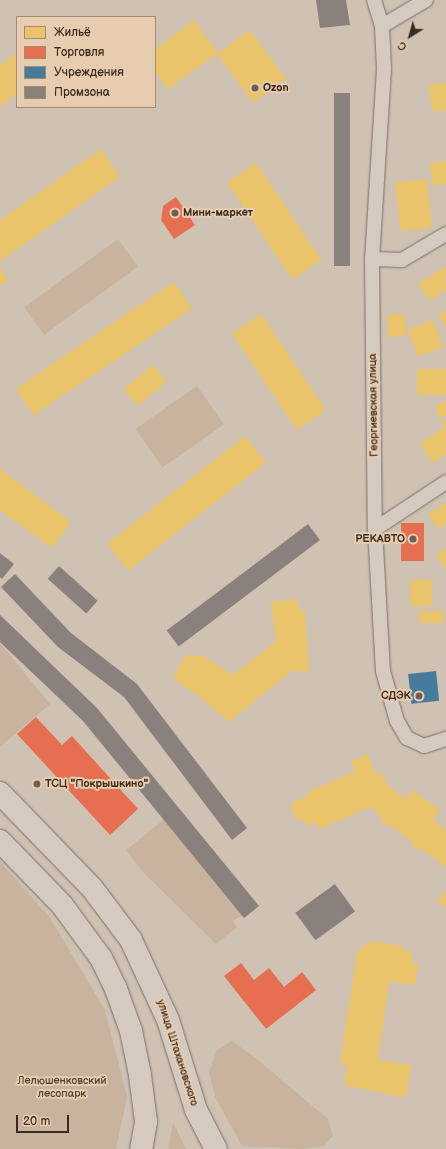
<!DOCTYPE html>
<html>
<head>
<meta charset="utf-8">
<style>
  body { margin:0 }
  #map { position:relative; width:446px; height:1149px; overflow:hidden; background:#d0c2b3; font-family:"Balsamiq Sans",sans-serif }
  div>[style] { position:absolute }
  .green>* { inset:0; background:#c7b39e; transform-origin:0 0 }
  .homes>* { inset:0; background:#e9c46a; transform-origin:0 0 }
  .shops>* { inset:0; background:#e76f51; transform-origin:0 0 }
  .public>* { inset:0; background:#457b9d; transform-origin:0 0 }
  .industry>* { inset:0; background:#8a817c; transform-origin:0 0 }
  .roads { filter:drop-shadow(0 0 1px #797066) drop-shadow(0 0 1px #797066) }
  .street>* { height:14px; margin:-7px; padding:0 7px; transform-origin:7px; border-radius:7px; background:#d4cabf }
  .primary>* { height:22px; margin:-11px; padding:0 11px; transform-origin:11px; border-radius:11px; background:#d4cabf }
  .dots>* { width:11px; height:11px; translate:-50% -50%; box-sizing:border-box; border:2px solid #e7ccaf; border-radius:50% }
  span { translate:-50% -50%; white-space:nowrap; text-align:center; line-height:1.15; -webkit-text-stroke:4px #e7ccaf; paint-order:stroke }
  .poi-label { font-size:11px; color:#3b2a1e; font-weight:700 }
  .left { translate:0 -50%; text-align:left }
  .right { translate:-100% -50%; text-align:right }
  .street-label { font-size:11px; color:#3b2a1e }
  .park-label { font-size:11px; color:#4f3d2f }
  .legend { position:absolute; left:16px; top:16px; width:140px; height:92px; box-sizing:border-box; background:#e7ccaf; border:1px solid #a28b75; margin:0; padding:5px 7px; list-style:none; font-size:12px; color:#3b2a1e }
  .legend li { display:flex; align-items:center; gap:8px; height:20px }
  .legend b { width:20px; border:1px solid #a28b75 }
  .north { position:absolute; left:390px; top:16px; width:40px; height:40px; -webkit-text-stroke:3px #e7ccaf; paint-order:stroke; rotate:217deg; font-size:11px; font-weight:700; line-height:16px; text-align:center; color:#3b2a1e }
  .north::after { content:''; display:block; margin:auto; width:14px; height:18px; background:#3b2a1e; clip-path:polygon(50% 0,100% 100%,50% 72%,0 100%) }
  .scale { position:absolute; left:16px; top:1115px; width:53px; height:18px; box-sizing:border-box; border:2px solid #3b2a1e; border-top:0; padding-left:5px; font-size:12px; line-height:14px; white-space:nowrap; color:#3b2a1e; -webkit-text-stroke:3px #e7ccaf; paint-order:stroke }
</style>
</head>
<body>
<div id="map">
  <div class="green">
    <div style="left:118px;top:239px;width:34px;height:116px;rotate:54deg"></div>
    <div style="left:197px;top:386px;width:47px;height:75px;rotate:55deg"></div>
    <div style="clip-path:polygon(0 643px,50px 704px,0 747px)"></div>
    <div style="clip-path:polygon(167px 817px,242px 915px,233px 921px,237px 927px,216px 944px,143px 872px,126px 850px)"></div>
    <div style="clip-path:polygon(0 862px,49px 916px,105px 1010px,127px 1097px,116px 1149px,0 1149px)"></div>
    <div style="clip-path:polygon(232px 1041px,253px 1056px,328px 1119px,333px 1136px,324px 1146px,303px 1149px,242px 1146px,215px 1097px,209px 1072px,217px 1050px)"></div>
    <div style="clip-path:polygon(173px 1122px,186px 1149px,168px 1149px)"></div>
  </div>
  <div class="homes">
    <div style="clip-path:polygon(194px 20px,218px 53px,250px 30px,286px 79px,253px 103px,217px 54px,168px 89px,155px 71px,155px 49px)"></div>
    <div style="clip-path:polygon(17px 53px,17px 94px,0 106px,0 65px)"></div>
    <div style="clip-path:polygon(446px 83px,446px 110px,433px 112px,428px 85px)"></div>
    <div style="clip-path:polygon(101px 149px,120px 177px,0 261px,0 220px)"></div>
    <div style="clip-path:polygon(446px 161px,446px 184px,433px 186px,430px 163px)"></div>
    <div style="left:256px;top:163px;width:117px;height:35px;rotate:56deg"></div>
    <div style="left:427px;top:179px;width:49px;height:32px;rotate:84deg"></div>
    <div style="clip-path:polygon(446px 266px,446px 290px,430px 301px,418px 284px)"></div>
    <div style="clip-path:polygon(0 268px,8px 280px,0 286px)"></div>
    <div style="left:174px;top:282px;width:32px;height:191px;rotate:56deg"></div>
    <div style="clip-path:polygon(446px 311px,446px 328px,438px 316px)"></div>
    <div style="left:261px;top:314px;width:116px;height:35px;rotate:56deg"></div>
    <div style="left:405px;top:314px;width:22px;height:18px;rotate:87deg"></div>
    <div style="left:433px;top:320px;width:29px;height:27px;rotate:70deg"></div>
    <div style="left:153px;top:365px;width:22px;height:38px;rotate:51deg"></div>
    <div style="left:446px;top:369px;width:26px;height:29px;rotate:90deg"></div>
    <div style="clip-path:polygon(446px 401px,446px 416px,439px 418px,435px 405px)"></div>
    <div style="clip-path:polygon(446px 419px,446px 454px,432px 463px,420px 443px,444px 428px,441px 422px)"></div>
    <div style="left:245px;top:436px;width:34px;height:175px;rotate:52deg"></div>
    <div style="clip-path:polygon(0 469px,71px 522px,52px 548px,0 510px)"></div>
    <div style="clip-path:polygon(446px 503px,446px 524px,438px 529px,428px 514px)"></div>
    <div style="clip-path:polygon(446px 549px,446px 571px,436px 555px)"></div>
    <div style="left:410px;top:580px;width:22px;height:26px"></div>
    <div style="clip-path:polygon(297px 599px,299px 611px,305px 611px,309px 671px,292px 671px,229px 722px,194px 692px,173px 679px,185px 655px,203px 656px,233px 675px,276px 641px,271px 602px)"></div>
    <div style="left:419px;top:611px;width:24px;height:12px"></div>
    <div style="clip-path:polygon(368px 754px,375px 774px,381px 772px,388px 786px,406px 799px,412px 790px,440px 810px,433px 820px,446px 830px,446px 867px,420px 848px,418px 851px,411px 846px,414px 843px,388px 824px,386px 826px,380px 822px,383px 819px,371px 807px,318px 829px,315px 822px,306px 826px,302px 818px,296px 821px,290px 804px,309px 795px,307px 792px,355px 771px,351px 761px)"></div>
    <div style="clip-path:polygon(446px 890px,446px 908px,437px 902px)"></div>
    <div style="clip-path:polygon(370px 941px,402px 946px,402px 950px,412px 952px,411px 963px,418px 964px,415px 985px,389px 981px,378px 1060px,411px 1065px,406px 1098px,344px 1085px,347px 1065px,340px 1064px,357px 952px)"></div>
  </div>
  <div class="shops">
    <div style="clip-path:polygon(176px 197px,195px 225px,174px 239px,161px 220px,163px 206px)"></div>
    <div style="left:401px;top:523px;width:23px;height:38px"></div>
    <div style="clip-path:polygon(36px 717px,62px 745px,72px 736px,138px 809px,110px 835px,17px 734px)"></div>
    <div style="clip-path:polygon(241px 963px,254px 980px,269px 968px,284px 987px,302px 972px,316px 990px,266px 1029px,224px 976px)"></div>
  </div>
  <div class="public">
    <div style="left:436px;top:671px;width:30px;height:28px;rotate:84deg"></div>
  </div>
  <div class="industry">
    <div style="clip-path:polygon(316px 0,346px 0,350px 25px,320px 28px)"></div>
    <div style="left:334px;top:93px;width:16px;height:173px"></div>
    <div style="left:308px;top:524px;width:20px;height:177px;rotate:53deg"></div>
    <div style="clip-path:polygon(0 553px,14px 564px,2px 579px,0 577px)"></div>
    <div style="left:59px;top:566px;width:52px;height:17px;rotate:42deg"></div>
    <div style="clip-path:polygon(15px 574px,71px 633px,137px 684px,247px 828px,232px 840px,124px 697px,58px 647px,1px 587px)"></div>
    <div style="clip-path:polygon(0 615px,97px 708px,259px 906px,244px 918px,83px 721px,0 642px)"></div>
    <div style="left:335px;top:884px;width:34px;height:49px;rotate:54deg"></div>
  </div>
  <div class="roads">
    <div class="street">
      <div style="left:374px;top:0;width:27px;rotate:73deg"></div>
      <div style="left:382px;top:26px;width:43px;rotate:87.3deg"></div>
      <div style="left:384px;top:69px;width:190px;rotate:93.6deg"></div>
      <div style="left:372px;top:259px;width:270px;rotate:89.4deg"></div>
      <div style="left:375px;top:529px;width:142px;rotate:86.8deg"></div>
      <div style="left:383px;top:671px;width:52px;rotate:74.4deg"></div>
      <div style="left:397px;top:721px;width:20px;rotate:60deg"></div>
      <div style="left:407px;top:738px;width:19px;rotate:25deg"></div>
      <div style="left:424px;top:746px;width:23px;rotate:-18deg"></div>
      <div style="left:382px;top:26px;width:51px;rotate:-30.6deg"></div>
      <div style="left:372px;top:259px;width:30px;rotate:2deg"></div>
      <div style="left:402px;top:260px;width:51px;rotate:-30.6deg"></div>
      <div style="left:375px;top:529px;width:85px;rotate:-33.5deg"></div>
    </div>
    <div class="primary">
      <div style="left:0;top:793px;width:132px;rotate:45.9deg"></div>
      <div style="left:92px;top:888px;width:65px;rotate:53.1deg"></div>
      <div style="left:131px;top:940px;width:88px;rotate:65.2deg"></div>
      <div style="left:168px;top:1020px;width:94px;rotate:72.7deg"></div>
      <div style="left:196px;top:1110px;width:44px;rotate:62.9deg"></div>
      <div style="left:0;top:841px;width:89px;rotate:45.9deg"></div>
      <div style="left:62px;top:905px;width:66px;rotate:53.7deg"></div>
      <div style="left:101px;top:958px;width:34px;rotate:64deg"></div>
      <div style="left:116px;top:989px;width:45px;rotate:70.3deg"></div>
      <div style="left:131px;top:1031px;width:45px;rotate:78.4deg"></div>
      <div style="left:140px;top:1075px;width:47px;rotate:82.7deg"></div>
      <div style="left:146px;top:1122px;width:27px;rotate:100deg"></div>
    </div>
  </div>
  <div class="dots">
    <div style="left:255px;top:88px;background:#6f5f52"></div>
    <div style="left:175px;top:213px;background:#6f5f52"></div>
    <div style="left:413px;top:539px;background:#6f5f52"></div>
    <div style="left:419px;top:696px;background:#6f5f52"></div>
    <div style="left:37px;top:784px;background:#6f5f52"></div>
  </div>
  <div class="poi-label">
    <span class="left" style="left:263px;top:88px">Ozon</span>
    <span class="left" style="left:183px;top:213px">Мини-маркет</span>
    <span class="right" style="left:405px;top:539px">РЕКАВТО</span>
    <span class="right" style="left:411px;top:696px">СДЭК</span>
    <span class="left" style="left:45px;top:784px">ТСЦ "Покрышкино"</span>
  </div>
  <div class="street-label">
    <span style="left:374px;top:405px;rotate:-91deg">Георгиевская улица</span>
    <span style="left:177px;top:1053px;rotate:72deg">улица Штахановского</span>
  </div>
  <div class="park-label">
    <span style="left:62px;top:1088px">Лелюшенковский<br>лесопарк</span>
  </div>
  <ul class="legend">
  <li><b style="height:11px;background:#e9c46a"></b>Жильё</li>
  <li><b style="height:11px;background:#e76f51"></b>Торговля</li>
  <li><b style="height:11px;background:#457b9d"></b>Учреждения</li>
  <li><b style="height:11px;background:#8a817c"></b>Промзона</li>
  </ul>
  <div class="north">С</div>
  <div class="scale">20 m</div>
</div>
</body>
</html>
